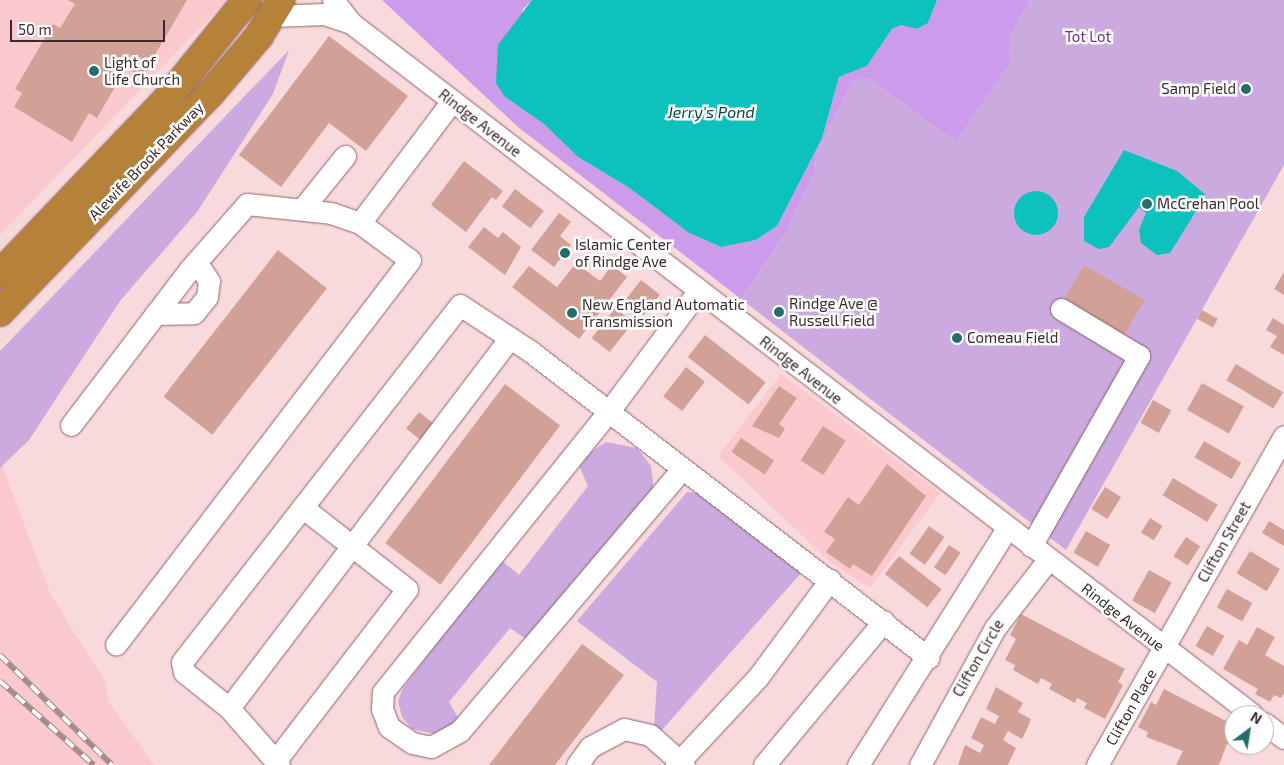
<!DOCTYPE html>
<html>
<head>
<meta charset="utf-8">
<style>
  body { margin:0 }
  #map { position:relative; width:1284px; height:765px; overflow:hidden; background:#f9dadc; font-family:"Exo 2",sans-serif }
  div>[style] { position:absolute }
  .built>* { inset:0; background:#f9c9cd }
  .green>* { inset:0; background:#caaadf }
  .forest>* { inset:0; background:#cd9bec }
  .water>* { inset:0; background:#0dc1bc }
  .round { border-radius:50% }
  .building>* { inset:0; background:#d1a197; transform-origin:0 0 }
  .roads { filter:drop-shadow(0 0 1px #916469) drop-shadow(0 0 1px #916469) }
  .minor>* { height:21px; margin:-10.5px; padding:0 10.5px; transform-origin:10.5px; border-radius:10.5px; background:#fff }
  .highway>* { height:28px; margin:-14px; padding:0 14px; transform-origin:14px; border-radius:14px; background:#b68139 }
  .rail>* { height:5.5px; margin-top:-2.75px; transform-origin:0; background:repeating-linear-gradient(90deg,#fff 0 11px,#a38a8c 0 22px); box-sizing:border-box; border-block:1px solid #a38a8c }
  .dots>* { width:14px; height:14px; translate:-50% -50%; box-sizing:border-box; border:2px solid #fff; border-radius:50% }
  span { translate:-50% -50%; white-space:nowrap; text-align:center; line-height:1.15; -webkit-text-stroke:5px #fff; paint-order:stroke }
  .park-label { font-size:15px; color:#6d308d }
  .poi-label { font-size:15px; color:#3d2a2c }
  .left { translate:0 -50%; text-align:left }
  .right { translate:-100% -50%; text-align:right }
  .street-label { font-size:15px; color:#3d2a2c }
  .water-label { font-size:16px; color:#044a48; font-style:italic }
  .north { position:absolute; left:1224px; top:705px; width:50px; height:50px; box-sizing:border-box; background:#fff; border:1px solid #b1aaab; border-radius:50%; rotate:31deg; font-size:14px; font-weight:700; line-height:20px; text-align:center; color:#3d2a2c }
  .north::after { content:''; display:block; margin:auto; width:18px; height:22px; background:#236e6c; clip-path:polygon(50% 0,100% 100%,50% 72%,0 100%) }
  .scale { position:absolute; left:10px; top:20px; width:155px; height:22px; box-sizing:border-box; border:2px solid #3d2a2c; border-top:0; padding-left:6px; font-size:15px; line-height:18px; white-space:nowrap; color:#3d2a2c; -webkit-text-stroke:4px #fff; paint-order:stroke }
</style>
</head>
<body>
<div id="map">
  <div class="built">
    <div style="clip-path:polygon(0 0,227px 0,0 235px)"></div>
    <div style="clip-path:polygon(781px 374px,940px 493px,870px 588px,830px 562px,718px 456px)"></div>
    <div style="clip-path:polygon(0 460px,51px 595px,106px 683px,108px 701px,154px 765px,0 765px)"></div>
  </div>
  <div class="green">
    <div style="clip-path:polygon(1030px 0,1284px 0,1284px 165px,1066px 550px,741px 299px,787px 230px,815px 171px,816px 154px,853px 81px,868px 78px,956px 142px,1010px 63px,1009px 38px)"></div>
    <div style="clip-path:polygon(289px 50px,273px 94px,197px 212px,120px 301px,29px 440px,0 468px,0 351px)"></div>
    <div style="clip-path:polygon(606px 442px,637px 448px,651px 466px,654px 489px,532px 643px,510px 628px,449px 702px,459px 719px,440px 735px,412px 729px,402px 717px,398px 701px,403px 688px,500px 559px,519px 575px,588px 486px,577px 461px)"></div>
    <div style="clip-path:polygon(687px 492px,698px 493px,802px 572px,661px 731px,654px 727px,657px 682px,577px 621px)"></div>
  </div>
  <div class="forest">
    <div style="clip-path:polygon(382px 0,532px 0,523px 9px,505px 97px,544px 124px,578px 157px,628px 187px,689px 233px,721px 247px,756px 240px,777px 226px,822px 138px,839px 77px,867px 66px,892px 29px,901px 25px,917px 29px,928px 23px,937px 0,1030px 0,1009px 38px,1010px 63px,956px 142px,868px 78px,853px 81px,816px 154px,815px 171px,787px 230px,741px 299px,518px 127px)"></div>
  </div>
  <div class="water">
    <div style="clip-path:polygon(532px 0,937px 0,928px 23px,917px 29px,901px 25px,892px 29px,867px 66px,839px 77px,822px 138px,777px 226px,756px 240px,721px 247px,689px 233px,628px 187px,578px 157px,544px 124px,505px 97px,496px 83px,498px 45px)"></div>
    <div style="clip-path:polygon(1124px 150px,1177px 171px,1206px 195px,1170px 253px,1157px 255px,1141px 243px,1139px 230px,1146px 213px,1139px 207px,1109px 247px,1099px 249px,1084px 241px,1084px 217px)"></div>
    <div class="round" style="left:1014px;top:191px;width:44px;height:44px"></div>
  </div>
  <div class="building">
    <div style="clip-path:polygon(68px 0,187px 0,142px 77px,126px 68px,97px 118px,89px 113px,72px 142px,14px 107px,22px 93px,15px 89px,53px 24px,60px 28px,75px 4px)"></div>
    <div style="clip-path:polygon(329px 36px,408px 96px,366px 151px,329px 123px,281px 187px,239px 155px)"></div>
    <div style="clip-path:polygon(464px 161px,503px 191px,496px 200px,492px 197px,466px 232px,431px 205px)"></div>
    <div style="left:515px;top:189px;width:36px;height:22px;rotate:37deg"></div>
    <div style="clip-path:polygon(559px 213px,571px 222px,560px 236px,571px 245px,554px 267px,531px 250px)"></div>
    <div style="clip-path:polygon(484px 227px,498px 238px,503px 232px,521px 247px,505px 275px,468px 247px)"></div>
    <div style="left:278px;top:250px;width:62px;height:186px;rotate:38deg"></div>
    <div style="clip-path:polygon(576px 263px,600px 281px,612px 265px,627px 277px,579px 339px,512px 287px,529px 266px,557px 287px)"></div>
    <div style="left:1084px;top:265px;width:70px;height:44px;rotate:30deg"></div>
    <div style="clip-path:polygon(1284px 272px,1284px 295px,1274px 289px)"></div>
    <div style="left:641px;top:280px;width:24px;height:26px;rotate:38deg"></div>
    <div style="left:615px;top:308px;width:23px;height:38px;rotate:38deg"></div>
    <div style="left:1202px;top:310px;width:18px;height:10px;rotate:29deg"></div>
    <div style="clip-path:polygon(1273px 318px,1284px 325px,1284px 355px,1270px 347px,1277px 336px,1266px 330px)"></div>
    <div style="left:705px;top:335px;width:77px;height:28px;rotate:38deg"></div>
    <div style="left:1236px;top:364px;width:55px;height:19px;rotate:31deg"></div>
    <div style="left:686px;top:367px;width:24px;height:37px;rotate:38deg"></div>
    <div style="left:1202px;top:383px;width:48px;height:31px;rotate:29deg"></div>
    <div style="left:505px;top:384px;width:69px;height:199px;rotate:37deg"></div>
    <div style="clip-path:polygon(779px 386px,797px 398px,779px 424px,785px 429px,779px 438px,752px 426px)"></div>
    <div style="left:1153px;top:400px;width:21px;height:26px;rotate:29deg"></div>
    <div style="left:419px;top:412px;width:18px;height:21px;rotate:38deg"></div>
    <div style="left:823px;top:426px;width:27px;height:41px;rotate:33deg"></div>
    <div style="left:741px;top:438px;width:40px;height:17px;rotate:34deg"></div>
    <div style="left:1204px;top:441px;width:43px;height:19px;rotate:30deg"></div>
    <div style="clip-path:polygon(887px 464px,926px 496px,872px 576px,853px 564px,850px 569px,826px 552px,835px 539px,824px 532px,848px 497px,859px 505px)"></div>
    <div style="left:1173px;top:478px;width:52px;height:20px;rotate:31deg"></div>
    <div style="left:1105px;top:487px;width:19px;height:26px;rotate:32deg"></div>
    <div style="left:1150px;top:518px;width:15px;height:17px;rotate:32deg"></div>
    <div style="clip-path:polygon(1269px 521px,1284px 530px,1284px 546px,1262px 533px)"></div>
    <div style="left:929px;top:526px;width:19px;height:34px;rotate:35deg"></div>
    <div style="left:1086px;top:531px;width:28px;height:25px;rotate:30deg"></div>
    <div style="left:1186px;top:537px;width:17px;height:23px;rotate:33deg"></div>
    <div style="left:949px;top:545px;width:14px;height:27px;rotate:34deg"></div>
    <div style="left:1250px;top:551px;width:35px;height:26px;rotate:31deg"></div>
    <div style="left:899px;top:556px;width:54px;height:23px;rotate:38deg"></div>
    <div style="left:1149px;top:570px;width:26px;height:35px;rotate:29deg"></div>
    <div style="left:1227px;top:589px;width:29px;height:21px;rotate:29deg"></div>
    <div style="clip-path:polygon(1021px 614px,1125px 669px,1118px 682px,1123px 685px,1105px 719px,1084px 708px,1087px 703px,1077px 698px,1075px 703px,1049px 689px,1052px 684px,1041px 678px,1038px 684px,1013px 670px,1015px 665px,1005px 660px,1016px 639px,1010px 635px)"></div>
    <div style="left:1207px;top:626px;width:20px;height:23px;rotate:30deg"></div>
    <div style="clip-path:polygon(1257px 627px,1275px 637px,1265px 655px,1284px 666px,1284px 694px,1281px 698px,1274px 695px,1270px 702px,1255px 694px,1258px 689px,1223px 669px,1239px 640px,1247px 645px)"></div>
    <div style="clip-path:polygon(582px 644px,624px 675px,555px 765px,489px 765px)"></div>
    <div style="clip-path:polygon(996px 687px,1023px 703px,1018px 712px,1031px 719px,1027px 729px,1022px 739px,1008px 731px,1003px 740px,1016px 748px,1008px 765px,958px 765px,965px 745px,980px 753px,984px 745px,971px 738px,981px 717px,995px 724px,999px 716px,986px 709px)"></div>
    <div style="clip-path:polygon(1164px 689px,1234px 725px,1234px 745px,1227px 744px,1219px 765px,1176px 765px,1183px 751px,1146px 737px,1148px 732px,1138px 727px,1151px 702px,1156px 705px)"></div>
  </div>
  <div class="roads">
    <div class="minor">
      <div style="left:333px;top:0;width:29px;rotate:52deg"></div>
      <div style="left:351px;top:23px;width:1137px;rotate:37.49deg"></div>
      <div style="left:273px;top:16px;width:51px;rotate:-2.2deg"></div>
      <div style="left:324px;top:14px;width:28px;rotate:18deg"></div>
      <div style="left:303px;top:208px;width:67px;rotate:-51.1deg"></div>
      <div style="left:360px;top:223px;width:153px;rotate:-53deg"></div>
      <div style="left:155px;top:314px;width:39px;rotate:-1deg"></div>
      <div style="left:194px;top:313px;width:21px;rotate:-51deg"></div>
      <div style="left:207px;top:297px;width:16px;rotate:-83deg"></div>
      <div style="left:209px;top:281px;width:23px;rotate:-124deg"></div>
      <div style="left:71px;top:425px;width:196px;rotate:-52.7deg"></div>
      <div style="left:190px;top:269px;width:86px;rotate:-48.8deg"></div>
      <div style="left:247px;top:204px;width:84px;rotate:6.1deg"></div>
      <div style="left:331px;top:213px;width:31px;rotate:19deg"></div>
      <div style="left:360px;top:223px;width:62px;rotate:36.5deg"></div>
      <div style="left:410px;top:260px;width:484px;rotate:127.4deg"></div>
      <div style="left:682px;top:469px;width:343px;rotate:130.3deg"></div>
      <div style="left:460px;top:731px;width:33px;rotate:151deg"></div>
      <div style="left:431px;top:747px;width:19px;rotate:-168deg"></div>
      <div style="left:412px;top:743px;width:28px;rotate:-145deg"></div>
      <div style="left:389px;top:727px;width:19px;rotate:-111deg"></div>
      <div style="left:382px;top:709px;width:17px;rotate:-87deg"></div>
      <div style="left:383px;top:692px;width:361px;rotate:-51.2deg"></div>
      <div style="left:609px;top:411px;width:149px;rotate:-53.4deg"></div>
      <div style="left:1031px;top:546px;width:219px;rotate:-60.4deg"></div>
      <div style="left:1139px;top:356px;width:91px;rotate:-148.9deg"></div>
      <div style="left:229px;top:708px;width:463px;rotate:-52.8deg"></div>
      <div style="left:1264px;top:723px;width:25px;rotate:37deg"></div>
      <div style="left:276px;top:760px;width:215px;rotate:-52.5deg"></div>
      <div style="left:407px;top:589px;width:133px;rotate:-142deg"></div>
      <div style="left:279px;top:765px;width:76px;rotate:-131.3deg"></div>
      <div style="left:229px;top:708px;width:58px;rotate:-141.3deg"></div>
      <div style="left:184px;top:672px;width:10px;rotate:-101deg"></div>
      <div style="left:182px;top:662px;width:452px;rotate:-52.1deg"></div>
      <div style="left:460px;top:305px;width:84px;rotate:33.3deg"></div>
      <div style="left:530px;top:351px;width:503px;rotate:37.58deg"></div>
      <div style="left:577px;top:765px;width:22px;rotate:-54deg"></div>
      <div style="left:590px;top:747px;width:38px;rotate:-28deg"></div>
      <div style="left:624px;top:729px;width:27px;rotate:13deg"></div>
      <div style="left:650px;top:735px;width:45px;rotate:41.4deg"></div>
      <div style="left:676px;top:765px;width:120px;rotate:-47deg"></div>
      <div style="left:758px;top:677px;width:121px;rotate:-53.4deg"></div>
      <div style="left:764px;top:765px;width:187px;rotate:-50.2deg"></div>
      <div style="left:858px;top:765px;width:280px;rotate:-57.8deg"></div>
      <div style="left:920px;top:765px;width:156px;rotate:-61.3deg"></div>
      <div style="left:995px;top:628px;width:86px;rotate:-52.1deg"></div>
      <div style="left:1097px;top:765px;width:378px;rotate:-60.4deg"></div>
    </div>
    <div class="highway">
      <div style="left:0;top:274px;width:242px;rotate:-46.3deg"></div>
      <div style="left:167px;top:99px;width:127px;rotate:-51.1deg"></div>
      <div style="left:0;top:312px;width:303px;rotate:-46.1deg"></div>
      <div style="left:210px;top:94px;width:76px;rotate:-49.8deg"></div>
      <div style="left:259px;top:36px;width:42px;rotate:-58.6deg"></div>
    </div>
  </div>
  <div class="rail">
    <div style="left:0;top:655px;width:157px;rotate:44.5deg"></div>
    <div style="left:0;top:681px;width:126px;rotate:41.8deg"></div>
  </div>
  <div class="dots">
    <div style="left:94px;top:71px;background:#236e6c"></div>
    <div style="left:1246px;top:89px;background:#236e6c"></div>
    <div style="left:1147px;top:204px;background:#236e6c"></div>
    <div style="left:565px;top:253px;background:#236e6c"></div>
    <div style="left:779px;top:312px;background:#236e6c"></div>
    <div style="left:572px;top:313px;background:#236e6c"></div>
    <div style="left:957px;top:338px;background:#236e6c"></div>
  </div>
  <div class="park-label">
    <span style="left:1088px;top:37px">Tot Lot</span>
  </div>
  <div class="poi-label">
    <span class="left" style="left:104px;top:71px">Light of<br>Life Church</span>
    <span class="right" style="left:1236px;top:89px">Samp Field</span>
    <span class="left" style="left:1157px;top:204px">McCrehan Pool</span>
    <span class="left" style="left:575px;top:253px">Islamic Center<br>of Rindge Ave</span>
    <span class="left" style="left:789px;top:312px">Rindge Ave @<br>Russell Field</span>
    <span class="left" style="left:582px;top:313px">New England Automatic<br>Transmission</span>
    <span class="left" style="left:967px;top:338px">Comeau Field</span>
  </div>
  <div class="street-label">
    <span style="left:480px;top:123px;rotate:38deg">Rindge Avenue</span>
    <span style="left:146px;top:161px;rotate:-46deg">Alewife Brook Parkway</span>
    <span style="left:801px;top:370px;rotate:38deg">Rindge Avenue</span>
    <span style="left:1224px;top:542px;rotate:-60deg">Clifton Street</span>
    <span style="left:1123px;top:617px;rotate:38deg">Rindge Avenue</span>
    <span style="left:978px;top:658px;rotate:-60deg">Clifton Circle</span>
    <span style="left:1131px;top:707px;rotate:-60deg">Clifton Place</span>
  </div>
  <div class="water-label">
    <span style="left:711px;top:112px">Jerry's Pond</span>
  </div>
  <div class="north">N</div>
  <div class="scale">50 m</div>
</div>
</body>
</html>
